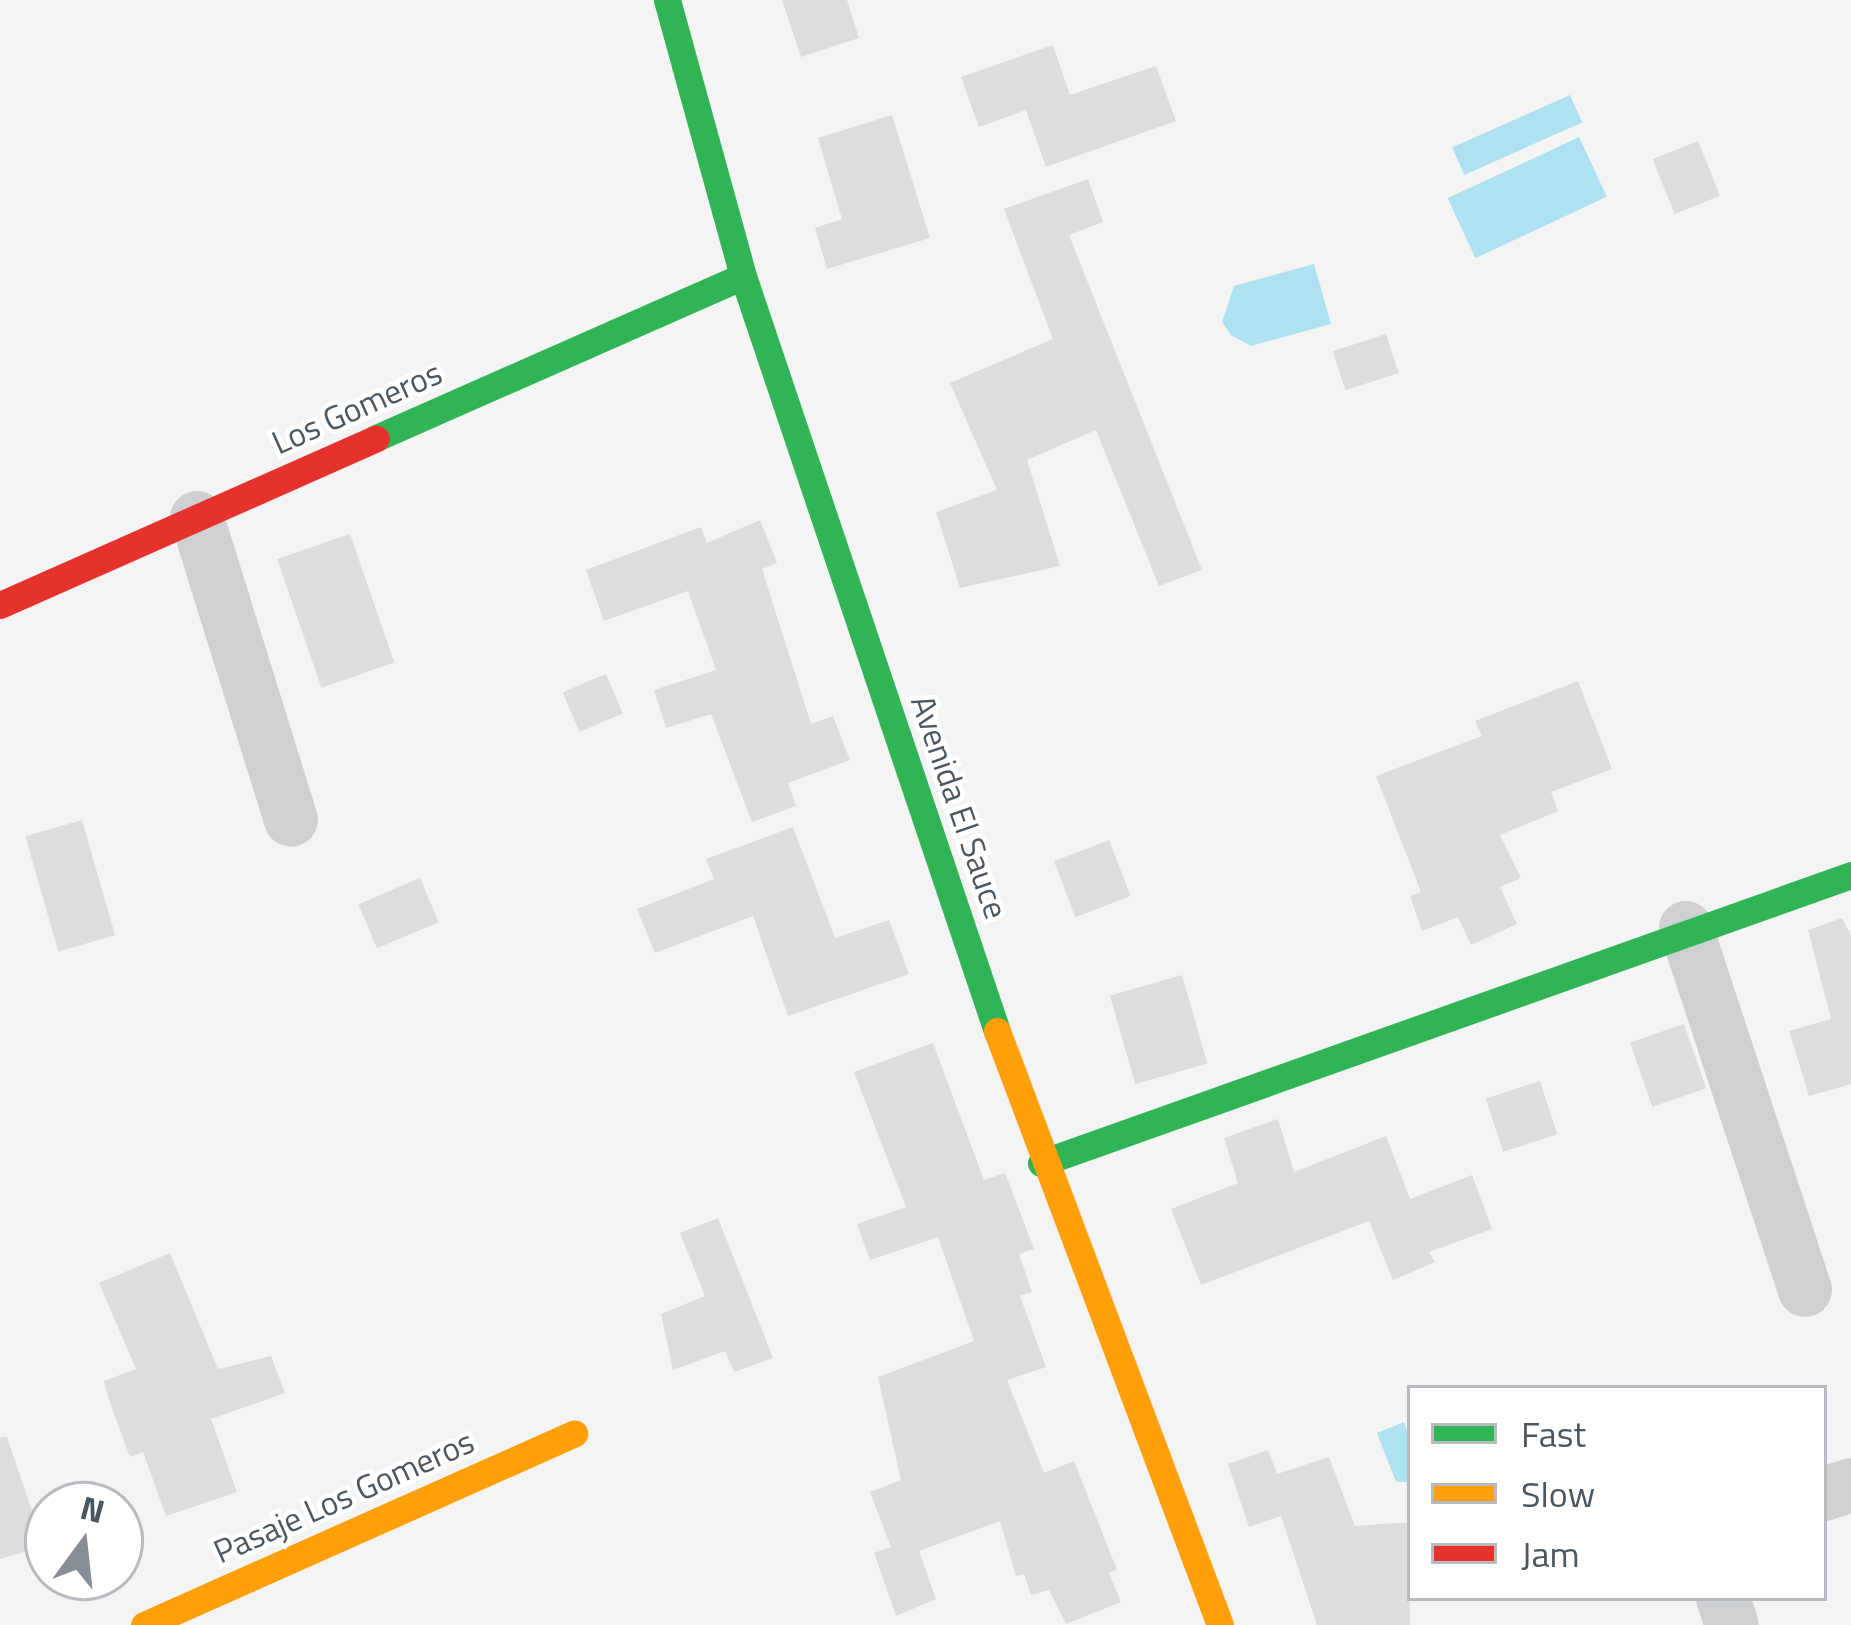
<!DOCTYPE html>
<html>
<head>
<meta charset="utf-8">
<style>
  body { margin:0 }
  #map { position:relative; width:1851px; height:1625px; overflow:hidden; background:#f4f4f4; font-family:"Titillium Web",sans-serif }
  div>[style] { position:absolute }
  .water>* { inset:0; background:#aee2f0; transform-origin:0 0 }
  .building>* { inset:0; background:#ddddde; transform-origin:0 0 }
  .street>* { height:54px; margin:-27px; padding:0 27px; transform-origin:27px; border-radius:27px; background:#ced0d2 }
  .fast>* { height:27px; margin:-13.5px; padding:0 13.5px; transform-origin:13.5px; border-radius:13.5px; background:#30b455 }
  .slow>* { height:27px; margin:-13.5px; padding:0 13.5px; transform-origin:13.5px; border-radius:13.5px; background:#ff9f0a }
  .jam>* { height:27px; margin:-13.5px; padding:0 13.5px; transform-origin:13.5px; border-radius:13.5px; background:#e5322d }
  span { translate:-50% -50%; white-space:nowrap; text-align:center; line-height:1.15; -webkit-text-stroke:9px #fff; paint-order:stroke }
  .street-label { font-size:33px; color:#4a5661 }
  .legend { position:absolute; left:1407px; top:1385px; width:420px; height:216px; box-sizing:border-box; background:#fff; border:3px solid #b7bbc0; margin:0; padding:15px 21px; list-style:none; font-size:36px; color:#4a5661 }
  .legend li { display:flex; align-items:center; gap:24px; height:60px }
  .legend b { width:60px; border:3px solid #b7bbc0 }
  .north { position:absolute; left:24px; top:1481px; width:120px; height:120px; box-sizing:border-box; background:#fff; border:3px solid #b7bbc0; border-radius:50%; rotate:15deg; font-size:33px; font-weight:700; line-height:48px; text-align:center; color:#4a5661 }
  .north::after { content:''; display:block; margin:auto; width:42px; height:54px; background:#868d94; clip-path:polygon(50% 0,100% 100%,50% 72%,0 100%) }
</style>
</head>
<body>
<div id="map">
  <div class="water">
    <div style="left:1570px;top:95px;width:30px;height:129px;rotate:66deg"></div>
    <div style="left:1579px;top:137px;width:66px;height:145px;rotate:65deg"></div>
    <div style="clip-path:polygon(1314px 264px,1331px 324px,1251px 346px,1231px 335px,1222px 322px,1234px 286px)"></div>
    <div style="clip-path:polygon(1404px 1422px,1410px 1438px,1410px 1482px,1396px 1482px,1377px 1433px)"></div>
  </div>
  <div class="building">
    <div style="clip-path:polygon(782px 0,847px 0,859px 38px,801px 57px)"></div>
    <div style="clip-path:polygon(1053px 45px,1070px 95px,1156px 66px,1176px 121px,1046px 167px,1026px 110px,979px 127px,961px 77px)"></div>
    <div style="clip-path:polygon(892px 115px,930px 238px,827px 269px,815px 228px,842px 219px,818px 138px)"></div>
    <div style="left:1698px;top:141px;width:59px;height:49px;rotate:68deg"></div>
    <div style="clip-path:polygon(1088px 179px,1103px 222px,1069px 235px,1202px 570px,1159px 586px,1096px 430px,1027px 460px,1060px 566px,960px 588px,936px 512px,997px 490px,950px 383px,1053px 339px,1004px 209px)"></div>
    <div style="left:1386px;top:334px;width:41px;height:56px;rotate:72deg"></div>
    <div style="clip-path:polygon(760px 520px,777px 563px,762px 569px,811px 724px,833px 716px,850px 760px,788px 783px,796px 806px,752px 822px,711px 714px,666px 728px,654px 690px,716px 670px,688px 591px,604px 621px,586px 570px,701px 527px,707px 543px)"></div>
    <div style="left:350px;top:534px;width:136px;height:77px;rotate:71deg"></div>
    <div style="left:606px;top:674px;width:43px;height:47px;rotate:67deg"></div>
    <div style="clip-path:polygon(1578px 681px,1612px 769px,1551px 792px,1558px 811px,1500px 835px,1521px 878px,1500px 887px,1517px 924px,1471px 945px,1458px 917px,1422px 931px,1410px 896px,1421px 892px,1376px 776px,1482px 736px,1475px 721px)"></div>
    <div style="left:82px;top:820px;width:120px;height:59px;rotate:74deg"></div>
    <div style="clip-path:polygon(793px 827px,835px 938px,889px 920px,909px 974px,788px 1016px,753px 916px,655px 953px,637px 909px,714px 879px,706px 859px)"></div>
    <div style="left:1109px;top:840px;width:60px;height:59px;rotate:69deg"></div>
    <div style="left:420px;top:878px;width:48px;height:67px;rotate:67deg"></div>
    <div style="clip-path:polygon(1842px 918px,1851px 936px,1851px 1084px,1809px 1096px,1789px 1031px,1831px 1019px,1808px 930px)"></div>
    <div style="left:1182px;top:975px;width:92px;height:75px;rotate:74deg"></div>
    <div style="left:1684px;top:1024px;width:68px;height:57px;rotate:71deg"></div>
    <div style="clip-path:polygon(933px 1043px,984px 1180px,1005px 1173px,1034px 1249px,1019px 1254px,1032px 1292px,1020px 1296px,1046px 1367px,1007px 1380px,1044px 1473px,1074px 1461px,1117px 1570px,1109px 1573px,1121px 1602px,1066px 1624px,1049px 1590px,1031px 1595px,1024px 1574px,1016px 1576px,1000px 1521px,919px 1551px,936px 1599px,896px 1616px,874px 1553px,891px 1547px,870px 1492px,901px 1480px,878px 1377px,974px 1341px,938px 1237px,870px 1260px,857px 1224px,906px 1207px,854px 1072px)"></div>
    <div style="left:1540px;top:1081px;width:56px;height:57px;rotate:72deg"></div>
    <div style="clip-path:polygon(1278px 1119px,1294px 1172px,1386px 1136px,1410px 1199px,1472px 1175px,1492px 1229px,1429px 1252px,1435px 1262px,1393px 1280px,1369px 1221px,1201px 1285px,1171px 1209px,1238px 1183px,1224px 1138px)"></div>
    <div style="clip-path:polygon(718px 1218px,773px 1358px,734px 1372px,725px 1351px,673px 1370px,661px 1314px,705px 1296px,680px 1233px)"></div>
    <div style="clip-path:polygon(170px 1253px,218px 1369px,271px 1356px,285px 1393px,211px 1419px,237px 1492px,166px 1516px,143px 1452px,130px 1457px,109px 1400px,104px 1381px,136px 1369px,99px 1283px)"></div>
    <div style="clip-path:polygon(7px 1437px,44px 1546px,0 1559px,0 1438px)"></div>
    <div style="clip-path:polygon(1268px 1450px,1277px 1474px,1329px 1457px,1355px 1526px,1410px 1522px,1410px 1625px,1317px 1625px,1281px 1516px,1249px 1527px,1228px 1464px)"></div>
  </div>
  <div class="street">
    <div style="left:197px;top:518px;width:316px;rotate:72.7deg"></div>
    <div style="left:1686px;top:928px;width:381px;rotate:71.8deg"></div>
    <div style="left:1824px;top:1494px;width:28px;rotate:-18deg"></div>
    <div style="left:1723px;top:1598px;width:28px;rotate:72deg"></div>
  </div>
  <div class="fast">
    <div style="left:667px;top:0;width:286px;rotate:74.6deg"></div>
    <div style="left:743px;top:276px;width:797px;rotate:71.41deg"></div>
    <div style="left:376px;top:438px;width:401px;rotate:-23.8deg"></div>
    <div style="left:1041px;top:1163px;width:860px;rotate:-19.57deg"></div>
  </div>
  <div class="slow">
    <div style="left:997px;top:1031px;width:634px;rotate:69.42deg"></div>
    <div style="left:144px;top:1625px;width:471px;rotate:-24deg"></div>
  </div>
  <div class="jam">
    <div style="left:0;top:605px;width:411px;rotate:-23.9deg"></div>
  </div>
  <div class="street-label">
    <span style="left:357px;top:408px;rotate:-24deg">Los Gomeros</span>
    <span style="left:959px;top:807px;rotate:71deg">Avenida El Sauce</span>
    <span style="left:344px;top:1497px;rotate:-24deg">Pasaje Los Gomeros</span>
  </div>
  <ul class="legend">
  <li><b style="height:15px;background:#30b455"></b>Fast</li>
  <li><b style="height:15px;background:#ff9f0a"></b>Slow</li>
  <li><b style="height:15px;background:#e5322d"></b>Jam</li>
  </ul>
  <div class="north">N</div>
</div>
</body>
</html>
